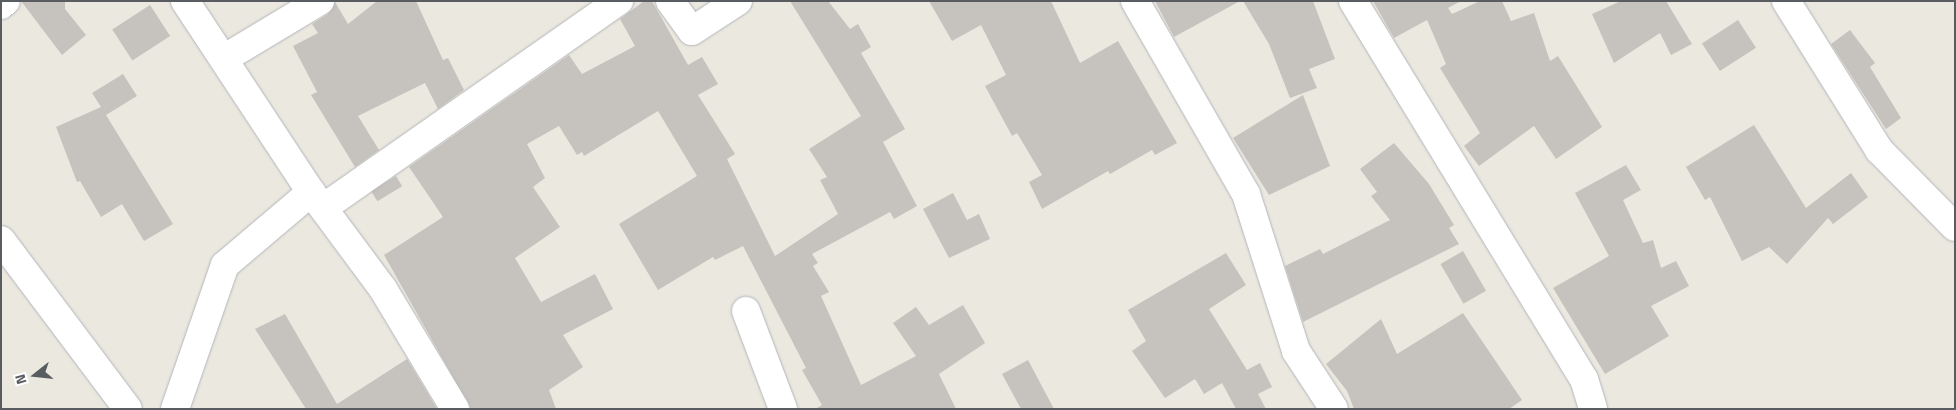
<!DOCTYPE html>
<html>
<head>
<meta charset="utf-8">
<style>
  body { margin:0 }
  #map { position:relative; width:1956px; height:410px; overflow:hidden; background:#ebe8e0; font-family:"Titillium Web",sans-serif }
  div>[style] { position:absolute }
  .building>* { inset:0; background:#c6c3be; transform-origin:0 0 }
  .roads { filter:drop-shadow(0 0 1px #b3b6ba) drop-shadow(0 0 1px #b3b6ba) }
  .street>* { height:28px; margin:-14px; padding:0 14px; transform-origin:14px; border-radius:14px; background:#fff }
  span { translate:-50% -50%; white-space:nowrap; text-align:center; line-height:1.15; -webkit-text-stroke:4.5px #fff; paint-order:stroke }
  .frame { position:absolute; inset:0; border:2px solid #595c60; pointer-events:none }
  .north { position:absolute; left:10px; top:350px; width:50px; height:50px; -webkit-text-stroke:4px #fff; paint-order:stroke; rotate:254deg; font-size:14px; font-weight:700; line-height:20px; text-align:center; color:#595c60 }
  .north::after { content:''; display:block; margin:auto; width:18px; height:22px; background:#595c60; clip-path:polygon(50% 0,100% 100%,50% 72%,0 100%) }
</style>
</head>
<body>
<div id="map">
  <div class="building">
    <div style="clip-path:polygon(21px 1px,65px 1px,65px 9px,86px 35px,62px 55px)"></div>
    <div style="clip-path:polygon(377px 1px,416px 1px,443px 60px,448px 58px,464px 90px,438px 109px,425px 83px,358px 116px,379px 150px,355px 167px,311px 95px,317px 92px,293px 46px,318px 33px,312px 24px,328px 14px,335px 2px,348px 24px)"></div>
    <div style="clip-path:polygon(644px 1px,652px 1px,688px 65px,702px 57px,718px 84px,698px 95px,735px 154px,727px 159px,775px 256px,838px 214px,820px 180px,827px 177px,809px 149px,861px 116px,790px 1px,828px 1px,850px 29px,858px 24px,871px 47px,861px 53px,905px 129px,883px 142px,917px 206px,894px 219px,890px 212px,812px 254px,818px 263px,813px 266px,829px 292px,821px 296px,861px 385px,916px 356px,893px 323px,916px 307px,929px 325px,963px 305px,985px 343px,939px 374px,956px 409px,815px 409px,822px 405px,802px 370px,806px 368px,743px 246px,715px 260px,713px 257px,658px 290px,619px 224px,697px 176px,658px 111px,584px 156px,582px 152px,577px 155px,559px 126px,527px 144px,545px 178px,533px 187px,560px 227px,515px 258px,541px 302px,595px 274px,613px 309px,563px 335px,583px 367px,549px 390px,556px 409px,471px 409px,384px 255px,443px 217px,409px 167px,569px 55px,582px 74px,635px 46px,620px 19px)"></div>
    <div style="clip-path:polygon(929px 1px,1051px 1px,1080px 63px,1118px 41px,1177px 143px,1155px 155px,1152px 150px,1110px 174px,1108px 171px,1042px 209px,1029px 182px,1042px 175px,1017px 133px,1012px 136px,985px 86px,1006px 75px,981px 25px,952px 41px)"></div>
    <div style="clip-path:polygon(1155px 1px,1240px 1px,1174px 37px)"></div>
    <div style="clip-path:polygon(1243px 1px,1313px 1px,1335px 59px,1309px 69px,1317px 88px,1290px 98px,1269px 44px)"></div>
    <div style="clip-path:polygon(1373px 1px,1461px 1px,1448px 8px,1452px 14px,1480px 1px,1502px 1px,1511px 21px,1534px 13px,1550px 61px,1558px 56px,1602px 127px,1556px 159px,1534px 126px,1479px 166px,1464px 146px,1480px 133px,1440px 68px,1446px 64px,1427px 20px,1394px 38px)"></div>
    <div style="clip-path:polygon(1621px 1px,1666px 1px,1692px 44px,1671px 55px,1660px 33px,1614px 63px,1592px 14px)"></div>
    <div style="left:150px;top:5px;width:37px;height:45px;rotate:57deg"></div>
    <div style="left:1738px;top:20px;width:33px;height:43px;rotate:57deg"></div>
    <div style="clip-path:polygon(1850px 30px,1875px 63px,1870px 67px,1901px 118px,1886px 129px,1831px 44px)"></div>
    <div style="clip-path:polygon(123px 74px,137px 96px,106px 115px,173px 224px,144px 241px,122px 204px,101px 217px,80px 181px,77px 182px,56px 127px,101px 107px,92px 93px)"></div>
    <div style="clip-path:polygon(1303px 95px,1330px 166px,1269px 195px,1233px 138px)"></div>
    <div style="clip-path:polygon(1754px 125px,1806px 208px,1851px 173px,1868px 197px,1833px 224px,1828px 218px,1787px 264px,1769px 247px,1742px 261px,1710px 197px,1705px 200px,1686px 167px)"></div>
    <div style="clip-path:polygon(1394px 143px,1429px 184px,1454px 225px,1449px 228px,1459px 244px,1303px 322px,1285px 266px,1320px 249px,1323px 254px,1390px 220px,1371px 196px,1377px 192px,1360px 169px)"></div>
    <div style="clip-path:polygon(1626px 165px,1641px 190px,1623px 200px,1643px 243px,1653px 240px,1661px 268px,1676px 261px,1689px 286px,1651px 306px,1669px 336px,1605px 374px,1553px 288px,1609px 256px,1575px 193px)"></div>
    <div style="left:396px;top:176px;width:12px;height:29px;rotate:59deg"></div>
    <div style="clip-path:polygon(953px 193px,967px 220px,979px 214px,990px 239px,949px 258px,923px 209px)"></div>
    <div style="left:1463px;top:251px;width:46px;height:26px;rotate:60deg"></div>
    <div style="clip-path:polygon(1226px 253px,1246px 285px,1209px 309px,1247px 370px,1260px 363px,1272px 387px,1258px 394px,1266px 409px,1236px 409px,1222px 383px,1204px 394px,1195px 379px,1165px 398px,1132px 351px,1146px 341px,1128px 310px)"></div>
    <div style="clip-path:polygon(1463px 313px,1522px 400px,1509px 409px,1354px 409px,1347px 391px,1326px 364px,1381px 319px,1397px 354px)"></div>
    <div style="clip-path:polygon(285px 314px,337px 404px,407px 359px,437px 409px,306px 409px,255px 329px)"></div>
    <div style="clip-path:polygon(1028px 360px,1054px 409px,1021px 409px,1002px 374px)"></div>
  </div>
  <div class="roads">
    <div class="street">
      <div style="left:185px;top:1px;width:229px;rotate:56.6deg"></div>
      <div style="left:311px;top:192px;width:121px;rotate:53.4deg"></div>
      <div style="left:383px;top:289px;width:140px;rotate:59deg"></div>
      <div style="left:670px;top:1px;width:37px;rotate:54deg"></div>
      <div style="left:692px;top:31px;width:55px;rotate:-33.1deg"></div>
      <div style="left:1135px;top:1px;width:223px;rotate:60.1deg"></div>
      <div style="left:1246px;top:194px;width:165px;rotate:72.3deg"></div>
      <div style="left:1296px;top:351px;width:69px;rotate:56.8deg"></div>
      <div style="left:1353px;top:1px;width:443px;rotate:58.6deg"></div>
      <div style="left:1584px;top:379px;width:31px;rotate:73deg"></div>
      <div style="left:1786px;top:1px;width:176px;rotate:58deg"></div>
      <div style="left:1879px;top:150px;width:108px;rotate:45.4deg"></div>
      <div style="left:1px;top:5px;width:6px;rotate:-39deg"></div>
      <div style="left:225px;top:58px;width:111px;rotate:-31deg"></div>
      <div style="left:326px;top:206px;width:358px;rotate:-35deg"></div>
      <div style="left:1px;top:240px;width:211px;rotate:53.1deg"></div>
      <div style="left:746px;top:311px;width:105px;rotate:69.3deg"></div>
      <div style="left:175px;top:409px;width:152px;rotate:-70.9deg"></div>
      <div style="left:225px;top:265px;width:113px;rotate:-40.3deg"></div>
    </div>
  </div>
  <div class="frame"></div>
  <div class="north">N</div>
</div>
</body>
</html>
